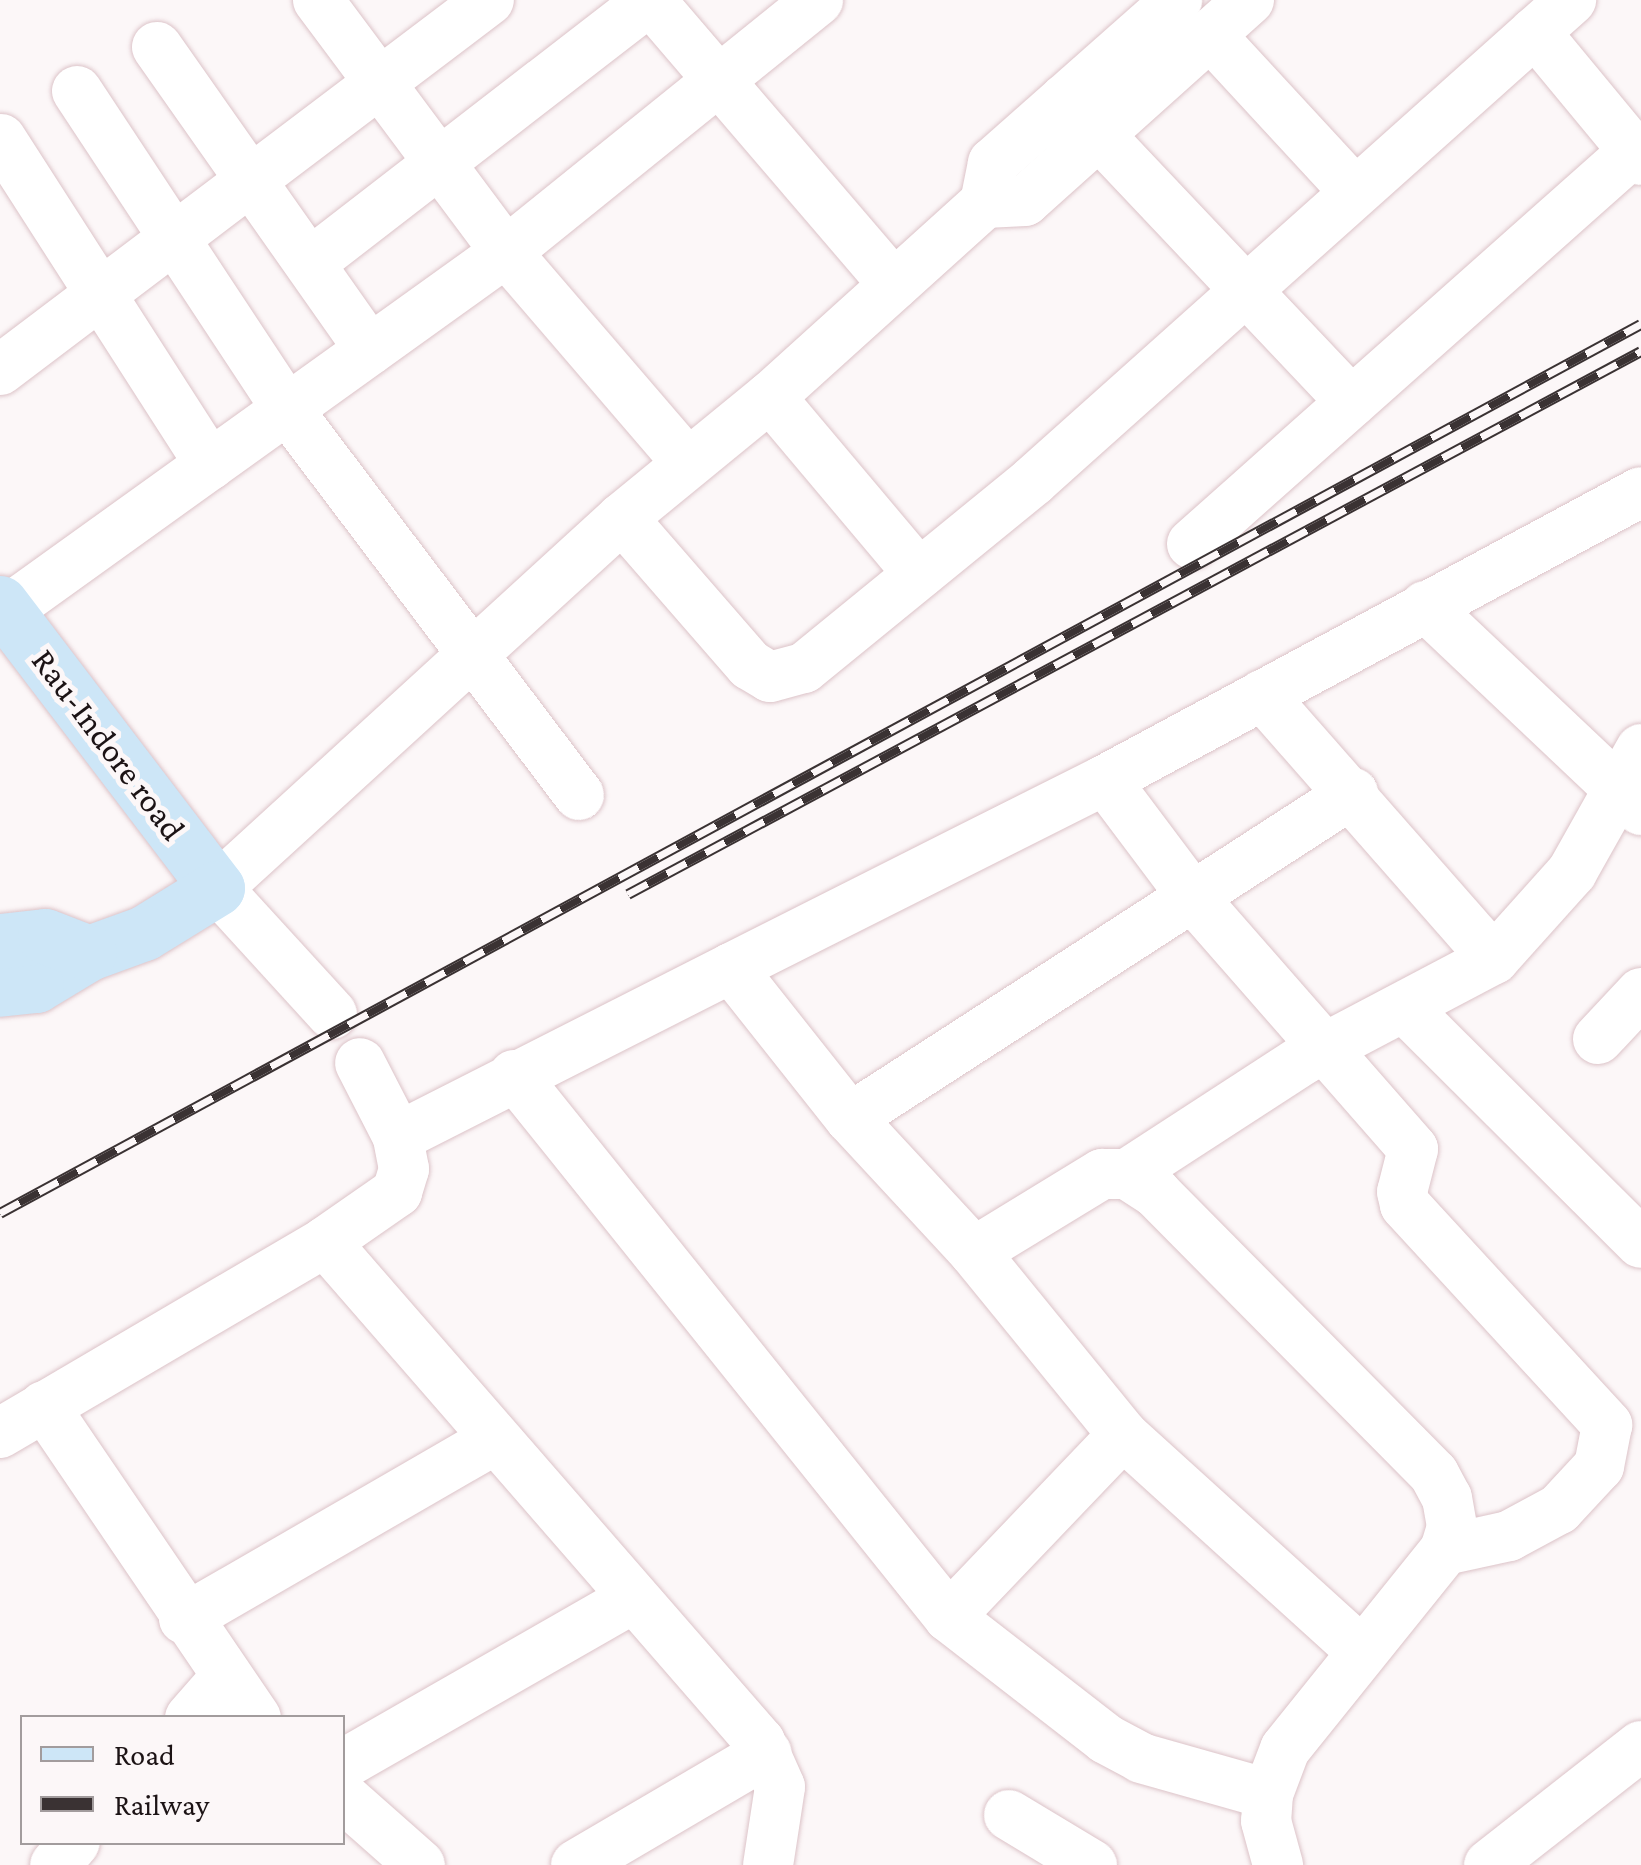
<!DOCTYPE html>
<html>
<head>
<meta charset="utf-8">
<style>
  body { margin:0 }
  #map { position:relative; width:1641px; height:1865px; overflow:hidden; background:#fcf7f8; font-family:"Crimson Pro",serif }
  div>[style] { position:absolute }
  .roads { filter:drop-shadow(0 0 2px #dcc3c8) drop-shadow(0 0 2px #dcc3c8) }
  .minor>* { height:50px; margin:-25px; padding:0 25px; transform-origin:25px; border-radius:25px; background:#fff }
  .major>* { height:55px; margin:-27.5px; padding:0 27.5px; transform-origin:27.5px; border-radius:27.5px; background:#cde6f7 }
  .rail>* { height:11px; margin-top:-5.5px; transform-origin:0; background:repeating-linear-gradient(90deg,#fcf7f8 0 22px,#3a3233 0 44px); box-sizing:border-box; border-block:2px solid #3a3233 }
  span { translate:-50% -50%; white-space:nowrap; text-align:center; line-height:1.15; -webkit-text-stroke:10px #fcf7f8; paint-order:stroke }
  .street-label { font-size:35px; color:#1c1315 }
  .legend { position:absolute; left:20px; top:1715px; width:325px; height:130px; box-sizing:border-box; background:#fcf7f8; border:2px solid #a29c9d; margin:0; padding:12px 18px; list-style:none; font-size:30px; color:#1c1315 }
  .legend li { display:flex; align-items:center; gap:20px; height:50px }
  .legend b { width:50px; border:2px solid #a29c9d }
</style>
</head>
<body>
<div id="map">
  <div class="roads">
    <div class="minor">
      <div style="left:318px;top:0;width:314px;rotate:53.3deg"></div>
      <div style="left:506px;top:252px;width:276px;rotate:49.3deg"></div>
      <div style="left:650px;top:0;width:375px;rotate:49.4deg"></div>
      <div style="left:1535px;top:32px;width:166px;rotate:50.4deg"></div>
      <div style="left:1211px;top:36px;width:212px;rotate:47.3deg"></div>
      <div style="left:157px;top:47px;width:370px;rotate:54.9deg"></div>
      <div style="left:77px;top:91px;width:381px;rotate:56.6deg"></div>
      <div style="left:287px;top:409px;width:484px;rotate:52.9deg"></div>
      <div style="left:1065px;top:99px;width:417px;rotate:46.6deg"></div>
      <div style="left:1px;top:139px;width:387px;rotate:57.3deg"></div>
      <div style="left:985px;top:203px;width:40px;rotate:-2.9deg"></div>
      <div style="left:1025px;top:201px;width:301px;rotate:-41.9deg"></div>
      <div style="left:310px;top:263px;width:430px;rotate:-37.7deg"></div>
      <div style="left:0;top:370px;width:613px;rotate:-37.11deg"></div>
      <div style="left:770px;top:397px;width:231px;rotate:49.9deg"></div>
      <div style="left:622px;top:518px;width:195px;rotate:49deg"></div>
      <div style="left:750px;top:665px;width:23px;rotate:31deg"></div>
      <div style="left:770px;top:677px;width:35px;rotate:-15deg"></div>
      <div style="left:804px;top:668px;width:296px;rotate:-39.2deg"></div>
      <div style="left:1033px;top:481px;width:722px;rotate:-41.8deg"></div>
      <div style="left:1192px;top:544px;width:591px;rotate:-41.64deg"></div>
      <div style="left:1425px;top:606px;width:297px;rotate:43.4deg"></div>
      <div style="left:6px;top:611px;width:616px;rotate:-35.68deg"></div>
      <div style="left:506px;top:252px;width:401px;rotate:-38.9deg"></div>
      <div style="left:1262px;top:695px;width:351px;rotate:48.7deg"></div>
      <div style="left:1105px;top:780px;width:150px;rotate:53.1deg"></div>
      <div style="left:1195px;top:900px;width:331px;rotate:48.8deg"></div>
      <div style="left:1413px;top:1149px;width:44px;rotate:104.3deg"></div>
      <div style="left:1402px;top:1192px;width:13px;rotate:77deg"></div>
      <div style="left:1405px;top:1205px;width:299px;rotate:47.4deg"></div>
      <div style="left:1607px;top:1425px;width:42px;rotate:101deg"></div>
      <div style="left:1599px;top:1466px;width:59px;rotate:132.9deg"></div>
      <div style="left:1559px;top:1509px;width:57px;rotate:151.6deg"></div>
      <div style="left:1509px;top:1536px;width:66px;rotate:167.7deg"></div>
      <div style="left:731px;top:968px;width:419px;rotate:-26.7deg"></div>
      <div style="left:1105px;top:780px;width:608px;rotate:-28.25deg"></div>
      <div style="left:1404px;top:1007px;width:334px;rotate:44.9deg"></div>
      <div style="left:332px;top:1014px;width:171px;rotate:-132.4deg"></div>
      <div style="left:217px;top:888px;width:549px;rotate:-42.41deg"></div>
      <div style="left:622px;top:518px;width:191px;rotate:-39.3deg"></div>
      <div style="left:770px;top:397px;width:290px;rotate:-42.1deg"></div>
      <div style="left:985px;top:203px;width:41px;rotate:-78.7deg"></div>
      <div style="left:993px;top:163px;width:246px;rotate:-41.5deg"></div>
      <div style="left:1598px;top:1039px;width:63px;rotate:-46.9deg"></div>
      <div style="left:514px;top:1075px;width:695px;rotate:51.25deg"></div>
      <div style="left:949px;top:1617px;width:199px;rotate:37.8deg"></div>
      <div style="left:1106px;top:1739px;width:40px;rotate:28deg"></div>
      <div style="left:1141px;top:1758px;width:132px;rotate:15.8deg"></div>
      <div style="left:850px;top:1118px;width:599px;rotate:-32.87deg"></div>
      <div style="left:398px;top:1137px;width:373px;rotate:-26.9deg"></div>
      <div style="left:731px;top:968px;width:191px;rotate:51.6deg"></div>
      <div style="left:850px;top:1118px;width:183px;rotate:47.2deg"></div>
      <div style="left:974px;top:1252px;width:150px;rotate:-31.4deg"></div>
      <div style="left:1102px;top:1174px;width:25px"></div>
      <div style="left:1127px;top:1174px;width:35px;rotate:33deg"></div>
      <div style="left:1156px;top:1193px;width:395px;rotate:45.3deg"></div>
      <div style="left:1434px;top:1474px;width:27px;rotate:62deg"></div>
      <div style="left:1447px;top:1498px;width:29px;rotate:80deg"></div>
      <div style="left:1452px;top:1527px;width:24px;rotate:107deg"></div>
      <div style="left:1445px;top:1550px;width:255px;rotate:128.8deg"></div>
      <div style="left:1285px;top:1749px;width:48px;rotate:110.7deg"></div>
      <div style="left:1268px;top:1794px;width:27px;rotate:94deg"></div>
      <div style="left:1266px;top:1821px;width:46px;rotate:74.7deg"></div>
      <div style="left:1127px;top:1174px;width:211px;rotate:-33deg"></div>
      <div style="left:1304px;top:1059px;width:215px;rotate:-27.8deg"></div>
      <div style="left:1494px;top:959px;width:117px;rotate:-48.1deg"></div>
      <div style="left:1572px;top:872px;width:141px;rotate:-60.7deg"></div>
      <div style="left:325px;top:1242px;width:663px;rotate:48.98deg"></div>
      <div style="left:760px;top:1742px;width:49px;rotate:66deg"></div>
      <div style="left:780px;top:1787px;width:79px;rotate:98.7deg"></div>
      <div style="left:974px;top:1252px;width:236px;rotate:50.8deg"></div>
      <div style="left:1123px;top:1435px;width:323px;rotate:42.2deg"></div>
      <div style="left:44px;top:1406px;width:377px;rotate:55.8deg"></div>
      <div style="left:0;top:1433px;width:377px;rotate:-30.4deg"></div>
      <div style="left:325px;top:1242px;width:88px;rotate:-34.8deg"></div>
      <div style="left:397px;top:1192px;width:24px;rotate:-73deg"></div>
      <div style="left:404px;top:1169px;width:33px;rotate:-101deg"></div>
      <div style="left:398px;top:1137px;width:83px;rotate:-117.2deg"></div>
      <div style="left:949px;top:1617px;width:252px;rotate:-46.3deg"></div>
      <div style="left:184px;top:1619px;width:358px;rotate:-30deg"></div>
      <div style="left:190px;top:1718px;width:52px;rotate:-48.9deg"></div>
      <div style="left:342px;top:1765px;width:336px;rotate:-29.8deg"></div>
      <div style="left:342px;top:1796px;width:104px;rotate:41.5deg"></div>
      <div style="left:1009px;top:1815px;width:97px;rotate:31.1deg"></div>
      <div style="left:55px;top:1865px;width:30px;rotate:-49deg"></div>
      <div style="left:576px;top:1865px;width:221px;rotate:-30.4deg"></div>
      <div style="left:1489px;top:1865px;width:193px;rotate:-38.1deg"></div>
    </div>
    <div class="major">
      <div style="left:0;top:603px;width:358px;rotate:52.7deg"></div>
      <div style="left:217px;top:888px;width:86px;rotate:148.3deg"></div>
      <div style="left:144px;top:933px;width:59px;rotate:160deg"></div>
      <div style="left:89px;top:953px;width:62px;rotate:148.9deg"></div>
      <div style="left:36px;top:985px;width:36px;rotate:174deg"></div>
      <div style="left:0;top:941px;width:45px;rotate:-6.3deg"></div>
      <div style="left:45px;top:936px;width:47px;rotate:21.1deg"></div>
    </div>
  </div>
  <div class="rail">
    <div style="left:628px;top:894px;width:1149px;rotate:-28.19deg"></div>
    <div style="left:0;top:1213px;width:1866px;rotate:-28.45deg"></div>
  </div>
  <div class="street-label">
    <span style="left:108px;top:745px;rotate:53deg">Rau-Indore road</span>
  </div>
  <ul class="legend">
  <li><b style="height:12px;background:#cde6f7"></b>Road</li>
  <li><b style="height:12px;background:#3a3233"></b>Railway</li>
  </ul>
</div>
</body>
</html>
